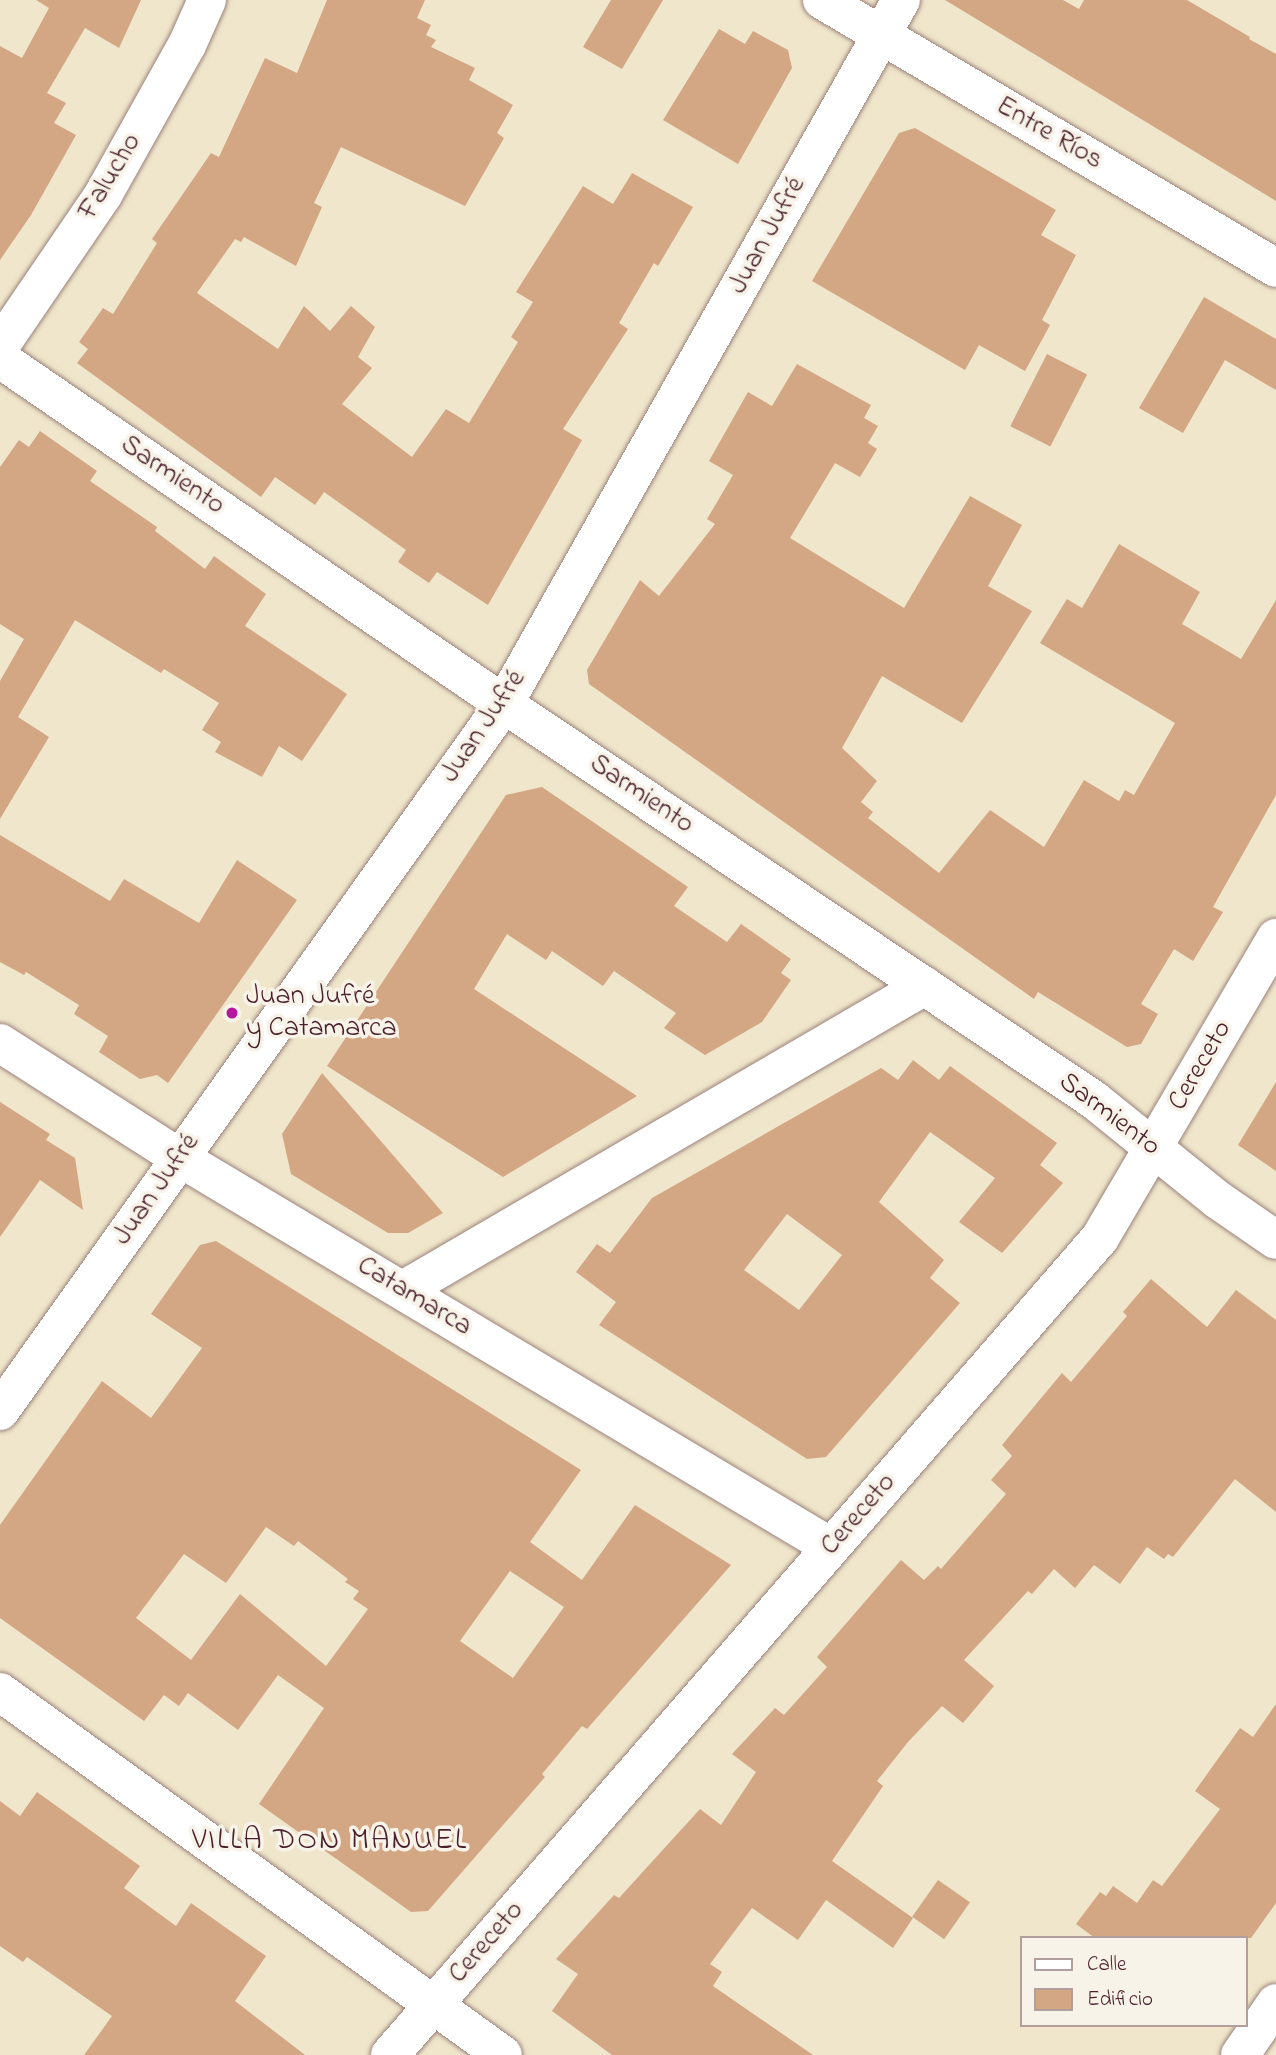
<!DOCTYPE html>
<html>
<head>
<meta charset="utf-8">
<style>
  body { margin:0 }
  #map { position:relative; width:1276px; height:2055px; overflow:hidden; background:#efe6cb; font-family:"Indie Flower",sans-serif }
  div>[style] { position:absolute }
  .building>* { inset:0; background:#d3a784; transform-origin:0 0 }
  .roads { filter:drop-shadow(0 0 2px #9c827b) drop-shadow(0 0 2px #9c827b) }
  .minor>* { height:38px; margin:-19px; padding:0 19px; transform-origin:19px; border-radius:19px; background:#fff }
  .tertiary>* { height:38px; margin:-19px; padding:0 19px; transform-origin:19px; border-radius:19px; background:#fff }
  .dots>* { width:19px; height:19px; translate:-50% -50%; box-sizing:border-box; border:4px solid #f7f3e8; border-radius:50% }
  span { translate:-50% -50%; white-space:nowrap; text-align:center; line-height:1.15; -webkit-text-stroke:7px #f7f3e8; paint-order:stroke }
  .street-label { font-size:28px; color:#4a1f2b }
  .poi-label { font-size:28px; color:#4a1f2b }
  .left { translate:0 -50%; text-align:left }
  .neighbourhood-label { font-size:30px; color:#4a1f2b; letter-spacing:2px }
  .legend { position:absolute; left:1020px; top:1936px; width:228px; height:91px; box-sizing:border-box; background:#f7f3e8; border:2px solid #b29e9c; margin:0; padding:9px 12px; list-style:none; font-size:21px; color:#4a1f2b }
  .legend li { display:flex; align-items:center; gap:14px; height:35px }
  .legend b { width:35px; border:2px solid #b29e9c }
</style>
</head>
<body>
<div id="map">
  <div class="building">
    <div style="clip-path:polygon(36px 0,141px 0,119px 48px,85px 28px,47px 93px,66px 103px,54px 123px,76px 135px,31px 215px,0 260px,0 46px,22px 58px,49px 8px)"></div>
    <div style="clip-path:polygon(327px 0,425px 0,417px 18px,431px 25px,426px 35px,436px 40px,431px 47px,475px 68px,469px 80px,513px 105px,497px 133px,504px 138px,465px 206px,341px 147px,314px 203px,322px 207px,296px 266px,244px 237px,241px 242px,235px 239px,197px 293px,278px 349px,304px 306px,330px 331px,351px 306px,375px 327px,358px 357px,372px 368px,342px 404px,412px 457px,446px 409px,469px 423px,518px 342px,511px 337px,533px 302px,516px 292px,583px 186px,613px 204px,632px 173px,693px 207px,658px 266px,654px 263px,619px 323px,628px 329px,563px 429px,582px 440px,488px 605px,437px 572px,429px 583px,398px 562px,406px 550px,324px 492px,315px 505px,275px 477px,261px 497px,77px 363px,88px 349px,79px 342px,103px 308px,113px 314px,157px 243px,152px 239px,211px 153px,219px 157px,265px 58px,297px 73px)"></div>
    <div style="clip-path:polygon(611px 0,663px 0,622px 69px,583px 47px)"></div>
    <div style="clip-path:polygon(945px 0,1063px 0,1079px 9px,1084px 0,1187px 0,1250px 37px,1249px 39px,1276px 54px,1276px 201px)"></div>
    <div style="clip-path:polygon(719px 29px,745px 44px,753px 31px,788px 50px,792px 68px,738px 164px,663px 120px)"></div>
    <div style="clip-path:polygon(915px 128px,1056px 210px,1041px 235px,1076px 255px,1042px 320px,1050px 325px,1025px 371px,979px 345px,965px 370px,812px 281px,899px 133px)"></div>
    <div style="clip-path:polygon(1204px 297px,1276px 339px,1276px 390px,1225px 360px,1183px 433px,1139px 408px)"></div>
    <div style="left:1047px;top:354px;width:45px;height:81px;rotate:27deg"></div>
    <div style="clip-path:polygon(797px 364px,871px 405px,864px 418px,878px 426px,868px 443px,877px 449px,860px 477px,835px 463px,790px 538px,904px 608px,970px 496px,1022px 525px,988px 586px,1032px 611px,962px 723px,882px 676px,842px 748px,877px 781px,861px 802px,873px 812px,868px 818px,939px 873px,990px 810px,1044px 847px,1084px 780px,1119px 801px,1125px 790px,1134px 795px,1175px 723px,1040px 643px,1067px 599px,1082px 608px,1119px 544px,1200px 592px,1182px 624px,1241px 659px,1276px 600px,1276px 795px,1213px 907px,1223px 912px,1193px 961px,1174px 949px,1141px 1004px,1158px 1014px,1141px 1044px,1127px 1047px,1038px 992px,1034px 999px,589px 684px,587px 670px,640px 580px,659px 596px,715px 524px,707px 519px,733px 475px,709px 461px,748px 392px,772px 406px)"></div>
    <div style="clip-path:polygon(40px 431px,97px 471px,90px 481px,157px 527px,155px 531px,205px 569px,214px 556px,266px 594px,245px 626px,347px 694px,302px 761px,279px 746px,262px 777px,215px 752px,221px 742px,202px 730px,219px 703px,164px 669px,161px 673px,75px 620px,18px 717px,49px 737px,0 819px,0 681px,24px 639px,0 624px,0 467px,19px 440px,29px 447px)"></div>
    <div style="clip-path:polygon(542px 787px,688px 887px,674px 906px,727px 942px,741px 924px,791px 959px,781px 973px,791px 980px,762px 1022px,705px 1055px,664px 1028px,676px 1013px,614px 971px,603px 986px,552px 951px,546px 960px,507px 934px,474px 989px,637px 1096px,503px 1177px,327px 1066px,506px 795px)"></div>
    <div style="clip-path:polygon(0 835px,110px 901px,124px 879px,199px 923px,237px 860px,297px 900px,168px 1083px,157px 1075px,140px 1079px,99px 1052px,108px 1036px,74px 1014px,79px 1005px,26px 972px,24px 975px,0 962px)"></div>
    <div style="clip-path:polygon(evenodd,913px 1060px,939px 1080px,950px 1066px,1057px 1143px,1040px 1165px,1063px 1183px,1002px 1253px,959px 1222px,995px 1178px,930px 1132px,879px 1202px,944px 1260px,930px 1278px,960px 1303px,826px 1457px,807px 1459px,599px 1325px,616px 1302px,576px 1272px,597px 1244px,610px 1253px,652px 1198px,881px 1068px,898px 1080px,913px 1060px,787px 1214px,842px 1255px,799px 1310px,744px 1270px,787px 1214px)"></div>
    <div style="clip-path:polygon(322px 1073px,443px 1213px,408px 1233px,388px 1233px,291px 1174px,282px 1134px)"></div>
    <div style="clip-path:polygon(1276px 1082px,1276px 1171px,1238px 1145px)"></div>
    <div style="clip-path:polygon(0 1102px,50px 1134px,46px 1140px,75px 1158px,83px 1210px,40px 1180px,0 1237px)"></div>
    <div style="clip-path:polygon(evenodd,216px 1241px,581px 1470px,530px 1542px,582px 1580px,635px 1505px,731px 1565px,587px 1729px,582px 1726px,542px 1774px,545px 1777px,428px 1911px,411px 1912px,259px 1804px,324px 1708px,278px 1675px,238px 1730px,188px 1693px,179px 1706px,164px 1695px,144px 1721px,0 1618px,0 1525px,102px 1381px,151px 1418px,202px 1348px,151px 1314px,200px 1245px,216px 1241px,266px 1527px,294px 1546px,298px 1541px,348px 1579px,345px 1582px,359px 1591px,353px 1599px,368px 1609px,326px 1666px,240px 1594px,191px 1660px,136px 1618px,184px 1554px,226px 1583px,266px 1527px,216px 1241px,510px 1571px,564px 1607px,513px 1678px,460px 1641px,510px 1571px)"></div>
    <div style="clip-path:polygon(1151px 1279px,1207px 1327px,1236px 1290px,1276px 1320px,1276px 1512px,1235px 1479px,1173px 1557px,1168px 1554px,1164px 1559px,1147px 1547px,1120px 1584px,1094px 1565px,1075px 1588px,1054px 1569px,1032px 1594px,1028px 1591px,964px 1660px,994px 1686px,963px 1723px,942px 1706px,908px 1742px,877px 1781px,883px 1786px,832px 1861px,913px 1918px,893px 1948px,826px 1900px,798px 1940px,752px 1908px,710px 1964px,722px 1972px,713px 1986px,813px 2055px,612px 2055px,552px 2011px,578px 1974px,556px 1959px,614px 1895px,619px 1898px,700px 1809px,721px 1825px,756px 1772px,732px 1754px,775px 1708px,784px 1715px,827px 1667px,817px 1657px,901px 1560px,924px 1580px,938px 1566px,941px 1569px,1006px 1494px,991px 1480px,1012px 1456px,1002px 1445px,1062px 1373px,1071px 1382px,1127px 1316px,1123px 1312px)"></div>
    <div style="clip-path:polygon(1276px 1704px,1276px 1903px,1251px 1938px,1095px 1938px,1076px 1924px,1100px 1892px,1106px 1896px,1113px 1886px,1137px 1903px,1153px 1880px,1162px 1886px,1220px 1809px,1195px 1791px,1240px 1728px,1253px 1737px)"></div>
    <div style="clip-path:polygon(37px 1792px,140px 1866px,124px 1888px,176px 1926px,191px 1903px,266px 1956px,235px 2001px,305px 2055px,84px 2055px,112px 2016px,27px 1957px,23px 1962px,0 1946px,0 1801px,20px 1816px)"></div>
    <div style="left:938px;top:1880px;width:39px;height:45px;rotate:35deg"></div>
  </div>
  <div class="roads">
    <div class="minor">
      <div style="left:822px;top:0;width:527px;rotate:30.55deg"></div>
      <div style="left:0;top:346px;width:183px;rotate:-55.7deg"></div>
      <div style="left:103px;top:195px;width:172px;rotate:-60.8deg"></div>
      <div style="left:187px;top:45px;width:49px;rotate:-66deg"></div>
      <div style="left:0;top:359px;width:611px;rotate:34.39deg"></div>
      <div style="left:504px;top:704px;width:711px;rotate:33.87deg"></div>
      <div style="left:1094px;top:1100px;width:159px;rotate:38.9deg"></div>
      <div style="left:1218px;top:1200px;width:70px;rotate:34.6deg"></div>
      <div style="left:0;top:1043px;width:214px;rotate:32.6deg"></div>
      <div style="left:180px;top:1158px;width:758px;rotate:30.86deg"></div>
      <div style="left:403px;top:1290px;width:604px;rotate:-30.22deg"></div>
      <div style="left:0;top:1692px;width:620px;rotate:35.82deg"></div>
      <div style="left:390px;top:2055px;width:1082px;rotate:-49.01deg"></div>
      <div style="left:1100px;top:1238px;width:348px;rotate:-59.6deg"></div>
      <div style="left:1240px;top:2055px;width:63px;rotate:-55.3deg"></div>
    </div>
    <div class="tertiary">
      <div style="left:0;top:1411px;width:868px;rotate:-54.52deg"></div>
      <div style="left:504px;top:704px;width:808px;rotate:-60.58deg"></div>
    </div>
  </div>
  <div class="dots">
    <div style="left:232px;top:1013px;background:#b5179e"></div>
  </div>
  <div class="street-label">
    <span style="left:1049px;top:134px;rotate:30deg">Entre Ríos</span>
    <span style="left:111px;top:177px;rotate:-59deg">Falucho</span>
    <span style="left:768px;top:236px;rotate:-61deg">Juan Jufré</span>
    <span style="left:172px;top:476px;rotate:34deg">Sarmiento</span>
    <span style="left:484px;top:727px;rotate:-56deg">Juan Jufré</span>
    <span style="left:641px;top:795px;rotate:34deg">Sarmiento</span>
    <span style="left:1201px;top:1066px;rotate:-60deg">Cereceto</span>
    <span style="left:1109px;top:1115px;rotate:37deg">Sarmiento</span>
    <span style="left:157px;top:1190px;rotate:-55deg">Juan Jufré</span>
    <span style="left:414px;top:1297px;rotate:31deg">Catamarca</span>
    <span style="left:859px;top:1515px;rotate:-49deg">Cereceto</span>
    <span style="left:487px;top:1943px;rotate:-49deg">Cereceto</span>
  </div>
  <div class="poi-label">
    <span class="left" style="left:246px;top:1013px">Juan Jufré<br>y Catamarca</span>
  </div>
  <div class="neighbourhood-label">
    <span style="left:330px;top:1841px">VILLA DON MANUEL</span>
  </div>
  <ul class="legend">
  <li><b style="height:9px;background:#fff"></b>Calle</li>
  <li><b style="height:19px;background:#d3a784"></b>Edificio</li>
  </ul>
</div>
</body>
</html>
